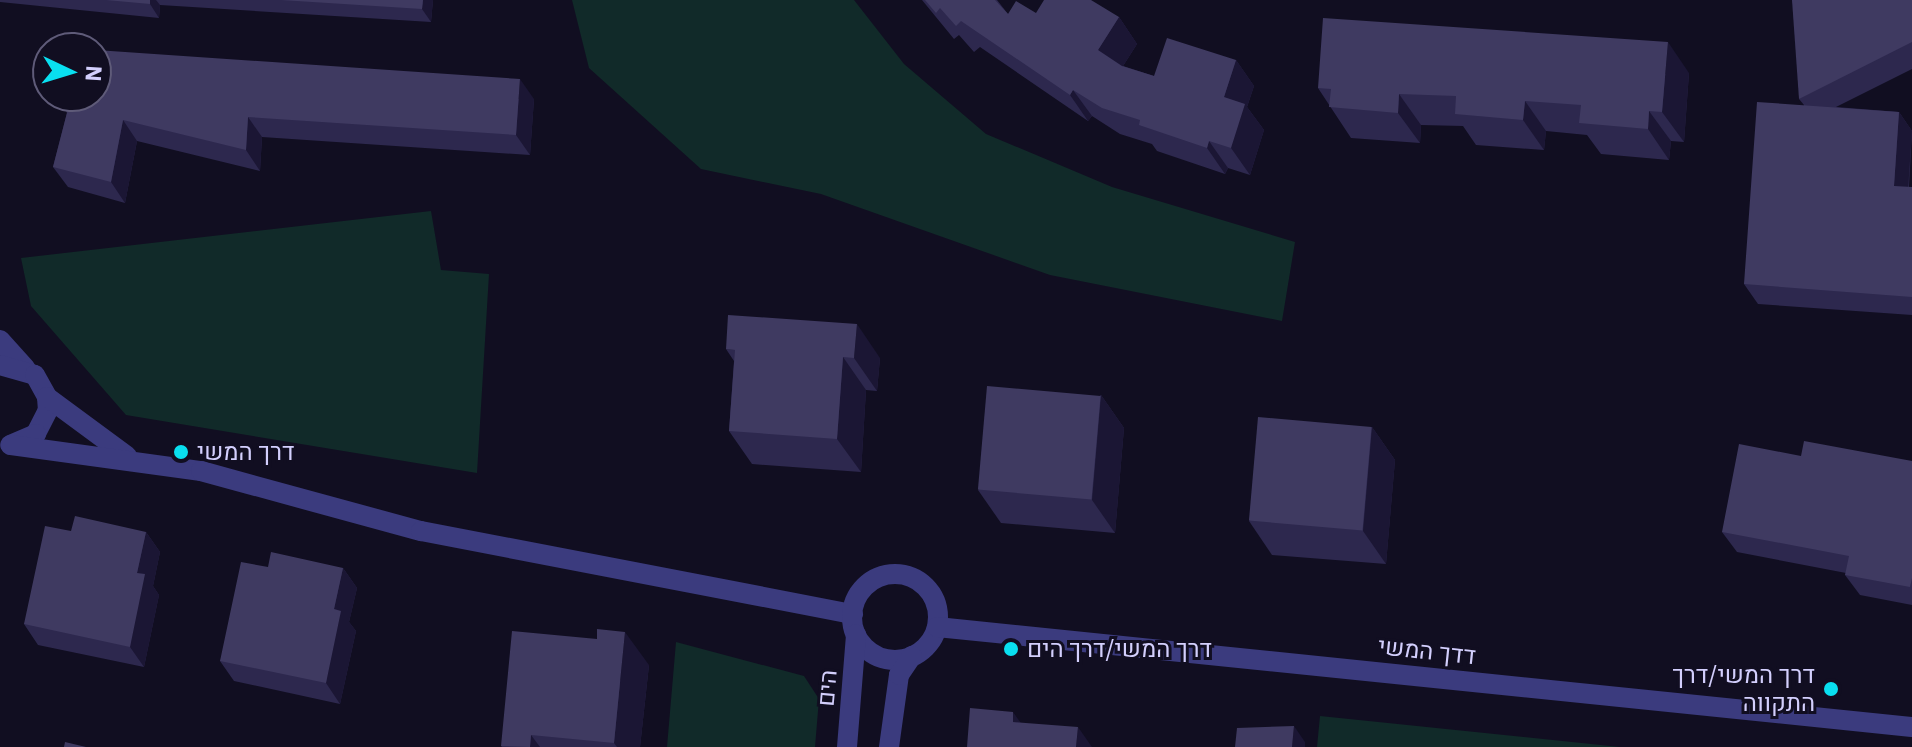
<!DOCTYPE html>
<html>
<head>
<meta charset="utf-8">
<style>
  body { margin:0 }
  #map { position:relative; width:1912px; height:747px; overflow:hidden; background:#110e21; font-family:"IBM Plex Sans",Heebo,sans-serif }
  div>[style] { position:absolute }
  .green>* { inset:0; background:#112a29 }
  .street>* { height:20px; margin:-10px; padding:0 10px; transform-origin:10px; border-radius:10px; background:#3b3b7e }
  .street>.ring { margin:-10px; padding:0; box-sizing:content-box; background:none; border:20px solid #3b3b7e; border-radius:50% }
  .wall>* { inset:0; background:#2d284e }
  .shaded-wall>* { inset:0; background:#1b1634 }
  .building>* { inset:0; background:#3f3a61; transform-origin:0 0 }
  .dots>* { width:22px; height:22px; translate:-50% -50%; box-sizing:border-box; border:4px solid #110e21; border-radius:50% }
  span { translate:-50% -50%; white-space:nowrap; text-align:center; line-height:1.15; -webkit-text-stroke:6px #110e21; paint-order:stroke }
  .poi-label { font-size:24px; color:#d3cffd }
  .left { translate:0 -50%; text-align:left }
  .right { translate:-100% -50%; text-align:right }
  .street-label { font-size:24px; color:#d3cffd }
  .north { position:absolute; left:32px; top:32px; width:80px; height:80px; box-sizing:border-box; background:#110e21; border:2px solid #5f5b79; border-radius:50%; rotate:94deg; font-size:22px; font-weight:700; line-height:32px; text-align:center; color:#d3cffd }
  .north::after { content:''; display:block; margin:auto; width:28px; height:36px; background:#09dff0; clip-path:polygon(50% 0,100% 100%,50% 72%,0 100%) }
</style>
</head>
<body>
<div id="map">
  <div class="green">
    <div style="clip-path:polygon(572px 0,854px 0,904px 64px,986px 134px,1112px 187px,1295px 242px,1282px 321px,1050px 275px,821px 194px,701px 169px,589px 68px)"></div>
    <div style="clip-path:polygon(431px 211px,441px 270px,489px 274px,477px 473px,126px 415px,31px 306px,21px 258px)"></div>
    <div style="clip-path:polygon(676px 642px,804px 676px,819px 699px,815px 747px,667px 747px)"></div>
    <div style="clip-path:polygon(1320px 716px,1620px 747px,1317px 747px)"></div>
  </div>
  <div class="street">
    <div style="left:0;top:340px;width:38px;rotate:48deg"></div>
    <div style="left:0;top:365px;width:36px;rotate:16deg"></div>
    <div style="left:35px;top:375px;width:25px;rotate:61deg"></div>
    <div style="left:47px;top:397px;width:13px;rotate:86deg"></div>
    <div style="left:48px;top:410px;width:27px;rotate:117deg"></div>
    <div style="left:36px;top:434px;width:28px;rotate:157deg"></div>
    <div style="left:47px;top:397px;width:99px;rotate:36.4deg"></div>
    <div style="left:11px;top:445px;width:192px;rotate:7.8deg"></div>
    <div style="left:201px;top:471px;width:228px;rotate:15.3deg"></div>
    <div style="left:421px;top:531px;width:440px;rotate:10.9deg"></div>
    <div class="ring" style="left:852px;top:574px;width:66px;height:66px"></div>
    <div style="left:937px;top:627px;width:980px;rotate:5.86deg"></div>
    <div style="left:847px;top:747px;width:113px;rotate:-85.4deg"></div>
    <div style="left:889px;top:747px;width:73px;rotate:-82.1deg"></div>
    <div style="left:899px;top:675px;width:23px;rotate:-56deg"></div>
  </div>
  <div class="wall">
    <div style="clip-path:polygon(0 0,433px 0,431px 22px,160px 5px,159px 18px,0 2px)"></div>
    <div style="clip-path:polygon(922px 0,997px 0,1008px 14px,1036px 13px,1119px 17px,1137px 44px,1123px 66px,1154px 76px,1236px 60px,1254px 86px,1247px 107px,1264px 130px,1250px 175px,1228px 168px,1225px 174px,1157px 151px,1152px 144px,1120px 134px,1092px 116px,1088px 121px,980px 47px,974px 52px,959px 35px,954px 39px)"></div>
    <div style="clip-path:polygon(1912px 0,1912px 69px,1836px 107px,1899px 112px,1912px 131px,1909px 187px,1912px 187px,1912px 315px,1758px 304px,1744px 284px,1804px 105px,1799px 99px)"></div>
    <div style="clip-path:polygon(1689px 73px,1684px 142px,1671px 141px,1669px 160px,1601px 154px,1587px 135px,1546px 131px,1544px 150px,1476px 145px,1463px 126px,1421px 125px,1420px 143px,1351px 138px,1318px 88px)"></div>
    <div style="clip-path:polygon(534px 99px,530px 155px,262px 137px,260px 171px,137px 141px,125px 203px,68px 187px,53px 167px,67px 113px,58px 100px)"></div>
    <div style="clip-path:polygon(726px 349px,880px 358px,877px 391px,866px 390px,861px 472px,752px 464px,729px 431px,734px 361px)"></div>
    <div style="clip-path:polygon(1101px 395px,1124px 428px,1115px 533px,1001px 523px,978px 490px)"></div>
    <div style="clip-path:polygon(1372px 427px,1395px 460px,1386px 564px,1272px 555px,1249px 521px)"></div>
    <div style="clip-path:polygon(1801px 456px,1912px 461px,1912px 605px,1860px 595px,1845px 575px,1846px 573px,1737px 552px,1722px 532px)"></div>
    <div style="clip-path:polygon(71px 531px,146px 532px,160px 552px,153px 586px,159px 595px,144px 667px,38px 645px,24px 624px)"></div>
    <div style="clip-path:polygon(268px 567px,343px 568px,357px 588px,349px 622px,356px 631px,340px 704px,234px 681px,220px 661px)"></div>
    <div style="clip-path:polygon(649px 665px,640px 747px,502px 747px,501px 746px)"></div>
  </div>
  <div class="shaded-wall">
    <div style="clip-path:polygon(150px 0,156px 0,160px 5px,159px 18px,150px 4px)"></div>
    <div style="clip-path:polygon(423px 0,433px 0,431px 22px,422px 9px)"></div>
    <div style="clip-path:polygon(1119px 17px,1137px 44px,1116px 77px,1098px 50px)"></div>
    <div style="clip-path:polygon(1668px 42px,1689px 73px,1684px 142px,1662px 112px)"></div>
    <div style="clip-path:polygon(1236px 60px,1254px 86px,1247px 107px,1264px 130px,1250px 175px,1231px 148px,1224px 97px)"></div>
    <div style="clip-path:polygon(520px 79px,534px 99px,530px 155px,516px 135px)"></div>
    <div style="clip-path:polygon(1073px 90px,1092px 116px,1088px 121px,1070px 95px)"></div>
    <div style="clip-path:polygon(1399px 94px,1421px 125px,1420px 143px,1398px 113px)"></div>
    <div style="clip-path:polygon(1525px 101px,1546px 131px,1544px 150px,1523px 120px)"></div>
    <div style="clip-path:polygon(1649px 111px,1671px 141px,1669px 160px,1648px 129px)"></div>
    <div style="clip-path:polygon(1899px 112px,1912px 131px,1907px 205px,1894px 186px)"></div>
    <div style="clip-path:polygon(248px 117px,262px 137px,260px 171px,246px 150px)"></div>
    <div style="clip-path:polygon(123px 120px,137px 141px,125px 203px,111px 182px)"></div>
    <div style="clip-path:polygon(1209px 141px,1228px 168px,1225px 174px,1207px 148px)"></div>
    <div style="clip-path:polygon(857px 324px,880px 358px,877px 391px,854px 358px)"></div>
    <div style="clip-path:polygon(843px 357px,866px 390px,861px 472px,837px 439px)"></div>
    <div style="clip-path:polygon(1101px 395px,1124px 428px,1115px 533px,1092px 500px)"></div>
    <div style="clip-path:polygon(1372px 427px,1395px 460px,1386px 564px,1363px 531px)"></div>
    <div style="clip-path:polygon(146px 532px,160px 552px,153px 586px,159px 595px,144px 667px,130px 647px,137px 573px)"></div>
    <div style="clip-path:polygon(343px 568px,357px 588px,349px 622px,356px 631px,340px 704px,326px 683px,334px 609px)"></div>
    <div style="clip-path:polygon(625px 632px,649px 665px,640px 747px,617px 747px,614px 743px)"></div>
    <div style="clip-path:polygon(1013px 712px,1037px 745px,1013px 722px)"></div>
    <div style="clip-path:polygon(1294px 726px,1305px 742px,1305px 747px,1292px 747px)"></div>
    <div style="clip-path:polygon(1078px 727px,1092px 747px,1076px 747px)"></div>
    <div style="clip-path:polygon(531px 735px,540px 747px,530px 747px)"></div>
  </div>
  <div class="building">
    <div style="clip-path:polygon(106px 0,150px 0,150px 4px)"></div>
    <div style="clip-path:polygon(281px 0,423px 0,422px 9px)"></div>
    <div style="clip-path:polygon(925px 0,995px 0,1008px 14px,1016px 1px,1036px 13px,1044px 0,1091px 0,1119px 17px,1098px 50px,1122px 66px,1154px 76px,1167px 38px,1236px 60px,1224px 97px,1245px 104px,1231px 148px,1209px 141px,1207px 148px,1139px 125px,1140px 120px,1102px 108px,1073px 90px,1070px 95px,961px 21px,956px 26px,940px 8px,936px 13px)"></div>
    <div style="clip-path:polygon(1792px 0,1912px 0,1912px 42px,1799px 99px)"></div>
    <div style="clip-path:polygon(1323px 18px,1668px 42px,1662px 112px,1649px 111px,1648px 129px,1579px 123px,1581px 105px,1525px 101px,1523px 120px,1455px 114px,1456px 96px,1399px 94px,1398px 113px,1329px 107px,1331px 89px,1318px 88px)"></div>
    <div style="clip-path:polygon(96px 50px,520px 79px,516px 135px,248px 117px,246px 150px,123px 120px,111px 182px,53px 167px,69px 105px,58px 100px,58px 96px,96px 96px)"></div>
    <div style="clip-path:polygon(1757px 102px,1899px 112px,1894px 186px,1912px 187px,1912px 297px,1744px 284px)"></div>
    <div style="clip-path:polygon(728px 315px,857px 324px,854px 358px,843px 357px,837px 439px,729px 431px,735px 350px,726px 349px)"></div>
    <div style="left:987px;top:386px;width:114px;height:104px;rotate:5deg"></div>
    <div style="left:1258px;top:417px;width:114px;height:104px;rotate:5deg"></div>
    <div style="clip-path:polygon(1804px 441px,1912px 461px,1912px 578px,1910px 587px,1845px 575px,1849px 556px,1722px 532px,1739px 444px,1801px 456px)"></div>
    <div style="clip-path:polygon(75px 516px,146px 532px,137px 573px,145px 574px,130px 647px,24px 624px,45px 526px,71px 531px)"></div>
    <div style="clip-path:polygon(271px 552px,343px 568px,334px 609px,341px 611px,326px 683px,220px 661px,241px 562px,268px 567px)"></div>
    <div style="clip-path:polygon(597px 629px,625px 632px,614px 743px,531px 735px,530px 747px,501px 746px,512px 631px,597px 639px)"></div>
    <div style="clip-path:polygon(970px 708px,1013px 712px,1013px 722px,1078px 727px,1076px 747px,967px 747px)"></div>
    <div style="clip-path:polygon(1294px 726px,1292px 747px,1235px 747px,1237px 728px)"></div>
    <div style="clip-path:polygon(65px 742px,86px 747px,64px 747px)"></div>
  </div>
  <div class="dots">
    <div style="left:181px;top:452px;background:#09dff0"></div>
    <div style="left:1011px;top:649px;background:#09dff0"></div>
    <div style="left:1831px;top:689px;background:#09dff0"></div>
  </div>
  <div class="poi-label">
    <span class="left" style="left:197px;top:452px">דרך המשי</span>
    <span class="left" style="left:1027px;top:649px">דרך המשי/דרך הים</span>
    <span class="right" style="left:1815px;top:689px">דרך המשי/דרך<br>התקווה</span>
  </div>
  <div class="street-label">
    <span style="left:1427px;top:651px;rotate:6deg">דדך המשי</span>
    <span style="left:827px;top:688px;rotate:-85deg">הים</span>
  </div>
  <div class="north">N</div>
</div>
</body>
</html>
